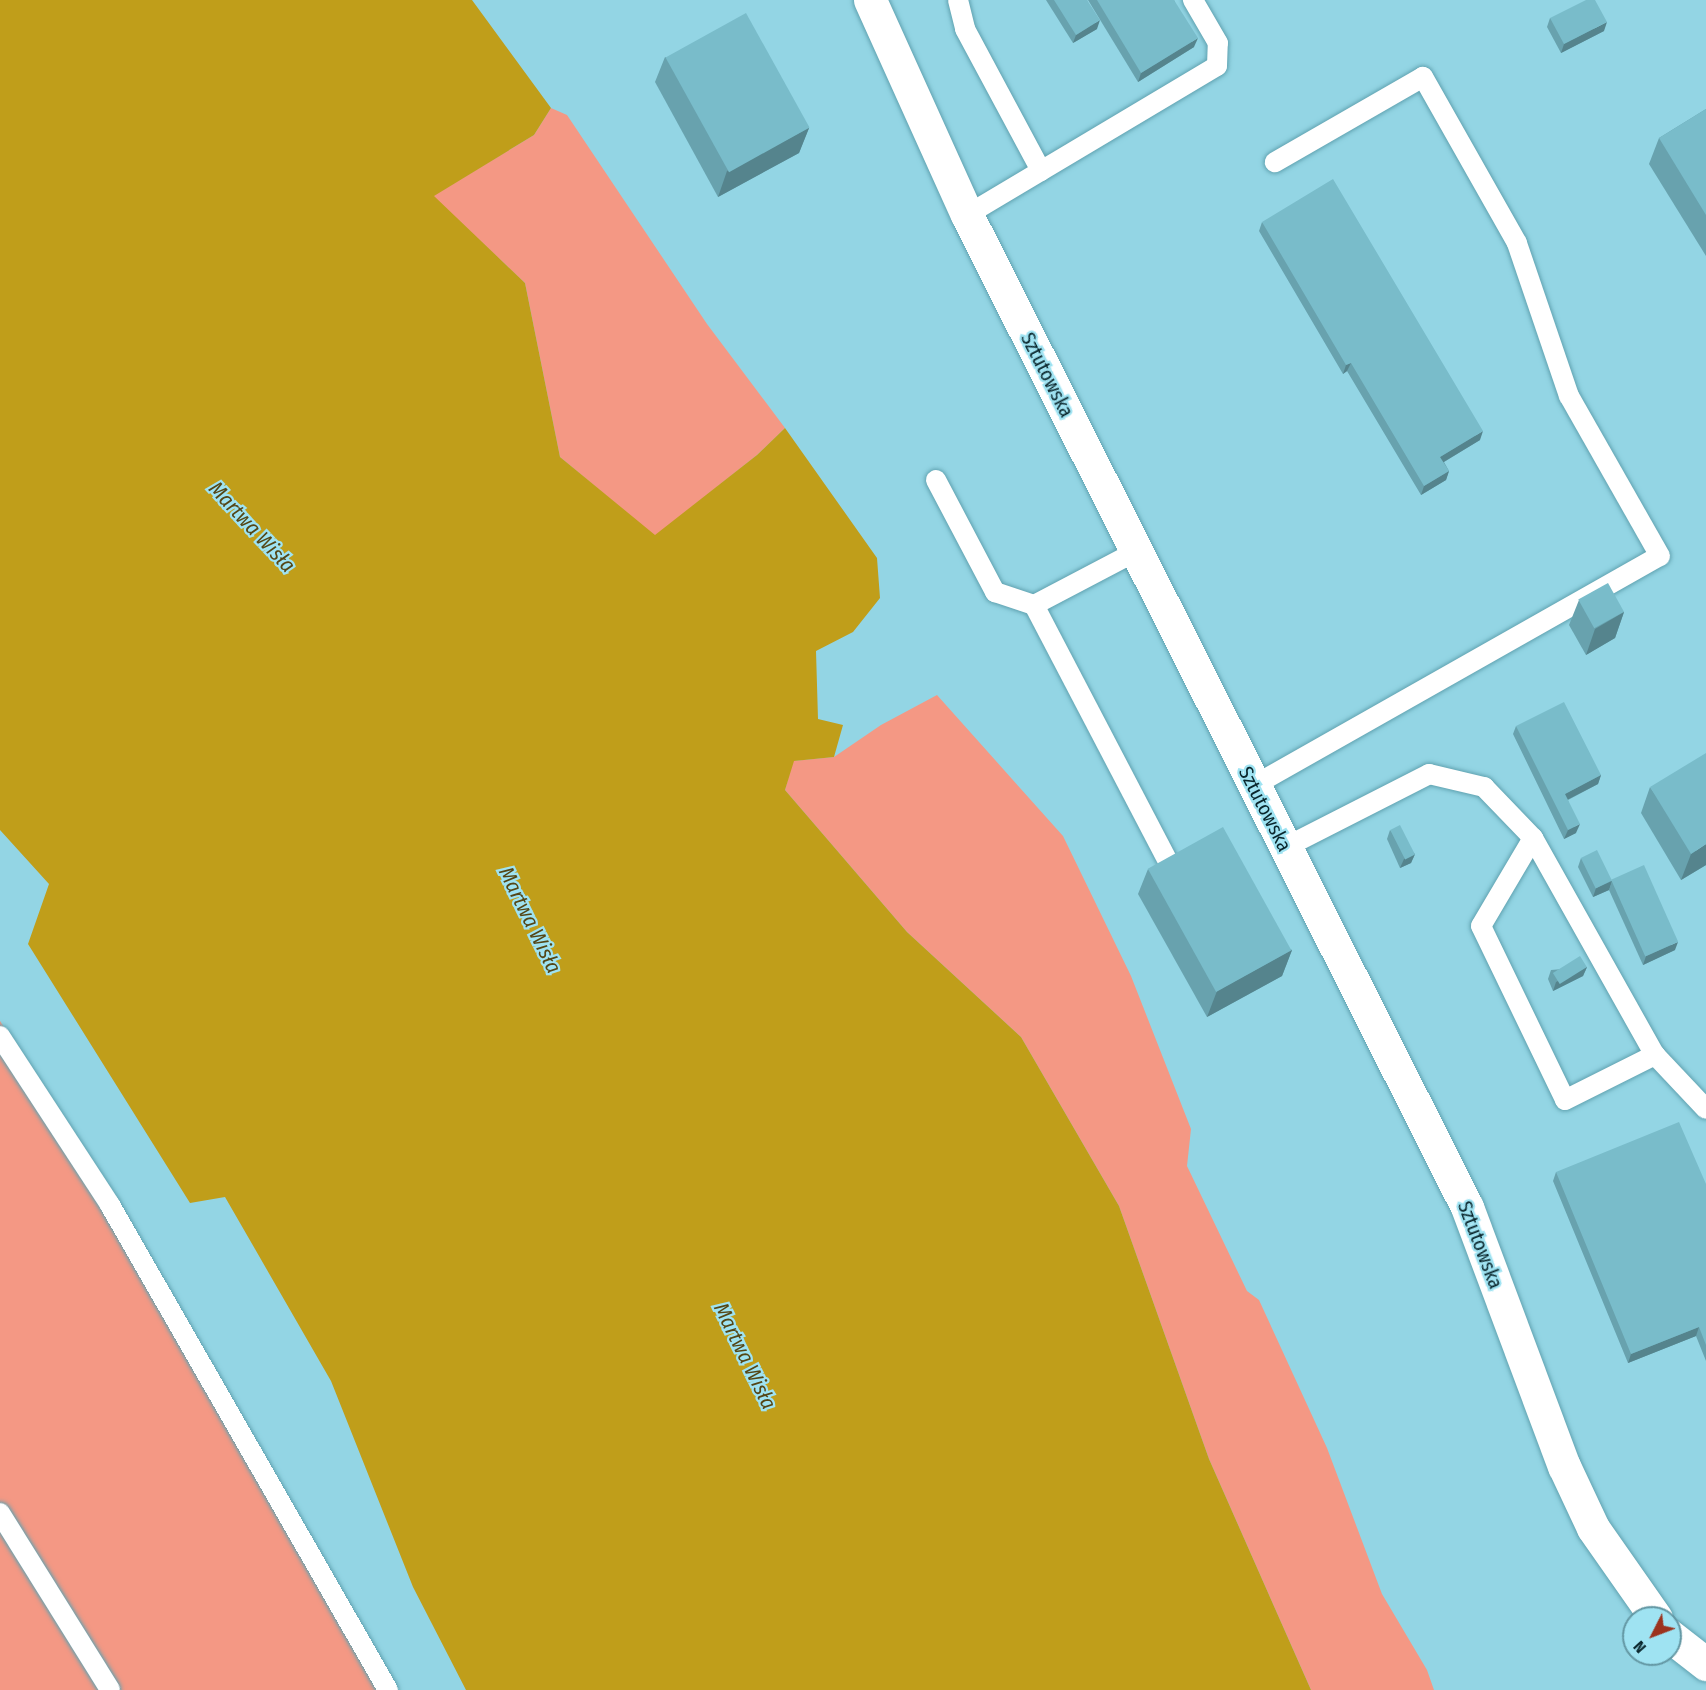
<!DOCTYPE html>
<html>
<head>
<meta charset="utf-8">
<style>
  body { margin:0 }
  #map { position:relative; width:1706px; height:1690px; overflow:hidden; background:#93d5e4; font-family:"Fira Sans Condensed",sans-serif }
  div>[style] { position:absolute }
  .green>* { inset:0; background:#f49884 }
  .water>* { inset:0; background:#c09e1a }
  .roads { filter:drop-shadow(0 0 2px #60a2b0) drop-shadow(0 0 2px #60a2b0) }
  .lane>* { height:20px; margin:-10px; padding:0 10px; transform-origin:10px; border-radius:10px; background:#fff }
  .street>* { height:33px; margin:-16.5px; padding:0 16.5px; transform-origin:16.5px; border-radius:16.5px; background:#fff }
  .wall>* { inset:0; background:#68a2ae }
  .shaded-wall>* { inset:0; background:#55848d }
  .building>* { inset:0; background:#79bcca; transform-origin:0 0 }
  span { translate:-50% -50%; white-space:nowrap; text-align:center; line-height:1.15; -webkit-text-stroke:4.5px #9fe3f2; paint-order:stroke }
  .street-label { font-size:20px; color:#0a262c }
  .water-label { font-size:21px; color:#544616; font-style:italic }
  .north { position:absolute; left:1622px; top:1606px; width:60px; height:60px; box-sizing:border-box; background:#9fe3f2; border:2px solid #6397a3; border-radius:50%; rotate:228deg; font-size:16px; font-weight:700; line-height:24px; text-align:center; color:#0a262c }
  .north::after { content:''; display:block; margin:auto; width:21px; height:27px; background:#9c331e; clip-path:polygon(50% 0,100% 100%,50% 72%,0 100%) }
</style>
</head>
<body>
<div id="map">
  <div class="green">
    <div style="clip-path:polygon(551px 108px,567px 115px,707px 324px,785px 428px,757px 455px,655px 536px,560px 457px,525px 283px,433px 196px,534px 135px)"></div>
    <div style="clip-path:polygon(937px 695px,1063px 836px,1131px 976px,1191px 1129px,1187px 1166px,1247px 1291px,1259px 1300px,1327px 1448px,1382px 1594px,1427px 1670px,1434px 1690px,1311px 1690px,1209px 1459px,1119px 1206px,1021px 1037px,907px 932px,785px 790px,793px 761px,834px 757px,881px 725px)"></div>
    <div style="clip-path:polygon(0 1021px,10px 1036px,397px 1690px,0 1690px)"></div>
  </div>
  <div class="water">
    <div style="clip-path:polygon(0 0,472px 0,551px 108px,534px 135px,434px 196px,525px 283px,560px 457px,655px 535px,757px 455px,785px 428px,877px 558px,880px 598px,853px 632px,816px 651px,818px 719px,843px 725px,834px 757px,794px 761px,785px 790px,907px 932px,1021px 1037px,1119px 1206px,1209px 1459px,1311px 1690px,466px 1690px,413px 1587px,331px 1381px,225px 1197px,190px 1203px,28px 944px,49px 884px,0 830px)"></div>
  </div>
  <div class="roads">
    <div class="lane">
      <div style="left:958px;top:0;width:30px;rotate:76deg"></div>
      <div style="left:965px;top:29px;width:161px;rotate:61.8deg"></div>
      <div style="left:967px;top:215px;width:291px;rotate:-30.8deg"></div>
      <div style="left:1217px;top:66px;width:23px;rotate:-88deg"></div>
      <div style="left:1218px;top:43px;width:50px;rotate:-120.2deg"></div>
      <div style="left:936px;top:480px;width:127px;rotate:62.2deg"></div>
      <div style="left:995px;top:592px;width:41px;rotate:18.4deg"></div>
      <div style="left:1135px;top:552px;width:114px;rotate:152.3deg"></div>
      <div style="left:1034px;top:605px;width:293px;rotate:62.4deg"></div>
      <div style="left:1253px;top:786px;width:467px;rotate:-29.5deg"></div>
      <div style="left:1660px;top:556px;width:184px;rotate:-119.6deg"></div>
      <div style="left:1569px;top:396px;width:162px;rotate:-108.8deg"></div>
      <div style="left:1517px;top:243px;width:191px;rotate:-119.5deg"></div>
      <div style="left:1423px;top:77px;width:171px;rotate:150.1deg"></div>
      <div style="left:1533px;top:838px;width:102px;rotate:120.6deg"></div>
      <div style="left:1481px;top:926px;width:193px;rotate:64.2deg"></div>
      <div style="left:1565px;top:1100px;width:101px;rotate:-26.6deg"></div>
      <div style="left:1284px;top:848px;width:163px;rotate:-27deg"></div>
      <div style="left:1429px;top:774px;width:57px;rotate:13.3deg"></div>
      <div style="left:1484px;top:787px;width:71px;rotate:46.1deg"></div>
      <div style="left:1533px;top:838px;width:249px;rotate:60.7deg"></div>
      <div style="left:1655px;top:1055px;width:74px;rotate:46.6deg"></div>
      <div style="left:0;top:1036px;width:202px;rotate:56.9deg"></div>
      <div style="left:110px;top:1205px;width:559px;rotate:60.18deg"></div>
      <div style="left:0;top:1513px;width:208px;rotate:58.1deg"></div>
    </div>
    <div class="street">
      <div style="left:870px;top:0;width:236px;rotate:65.7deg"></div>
      <div style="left:967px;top:215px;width:1111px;rotate:63.25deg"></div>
      <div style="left:1467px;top:1207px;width:277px;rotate:69.5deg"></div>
      <div style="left:1564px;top:1466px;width:68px;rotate:64.9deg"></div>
      <div style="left:1593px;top:1528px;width:110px;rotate:55deg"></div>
      <div style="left:1670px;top:1636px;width:46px;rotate:37.9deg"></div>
    </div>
  </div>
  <div class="wall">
    <div style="clip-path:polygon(1046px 0,1087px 0,1097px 29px,1073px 43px)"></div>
    <div style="clip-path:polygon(1088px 0,1174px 0,1194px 47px,1138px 82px)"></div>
    <div style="clip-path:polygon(1550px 18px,1604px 31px,1561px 53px,1547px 27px)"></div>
    <div style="clip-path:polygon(665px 57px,809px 128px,799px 153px,718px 197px,655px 82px)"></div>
    <div style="clip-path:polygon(1706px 109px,1706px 256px,1649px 164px,1659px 138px)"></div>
    <div style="clip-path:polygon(1262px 222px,1480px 440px,1444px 462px,1449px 471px,1446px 480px,1421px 495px,1347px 371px,1343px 374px,1259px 231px)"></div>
    <div style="clip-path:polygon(1579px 600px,1624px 612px,1615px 638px,1586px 655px,1569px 625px)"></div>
    <div style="clip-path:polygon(1516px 726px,1601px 775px,1598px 784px,1568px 800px,1576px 833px,1564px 839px,1513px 734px)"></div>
    <div style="clip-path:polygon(1650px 787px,1706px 865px,1681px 880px,1641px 813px)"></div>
    <div style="clip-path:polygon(1390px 830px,1415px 854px,1411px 863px,1400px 868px,1387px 839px)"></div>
    <div style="clip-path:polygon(1581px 858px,1612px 881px,1609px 890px,1593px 897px,1578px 867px)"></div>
    <div style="clip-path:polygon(1148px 869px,1292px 950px,1282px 976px,1207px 1017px,1138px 894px)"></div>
    <div style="clip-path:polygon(1612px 881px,1675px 950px,1643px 965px,1609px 890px)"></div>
    <div style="clip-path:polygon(1587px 967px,1583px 976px,1553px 991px,1548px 979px,1551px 970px)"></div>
    <div style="clip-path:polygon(1556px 1172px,1706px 1184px,1706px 1361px,1696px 1336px,1628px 1363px,1553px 1181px)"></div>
  </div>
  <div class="shaded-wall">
    <div style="clip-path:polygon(1100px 20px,1097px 29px,1073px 43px,1076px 35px)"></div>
    <div style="clip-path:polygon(1607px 22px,1604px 31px,1561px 53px,1564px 44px)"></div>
    <div style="clip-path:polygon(1198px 38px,1194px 47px,1138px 82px,1141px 73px)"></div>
    <div style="clip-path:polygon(809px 128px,799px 153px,718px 197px,727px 171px)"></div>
    <div style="clip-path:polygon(1351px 363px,1347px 371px,1343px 374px,1346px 365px)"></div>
    <div style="clip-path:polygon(1483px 431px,1480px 440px,1437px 466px,1440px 457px)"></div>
    <div style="clip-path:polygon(1449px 471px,1446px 480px,1421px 495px,1424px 486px)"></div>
    <div style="clip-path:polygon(1624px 612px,1615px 638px,1586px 655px,1595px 629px)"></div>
    <div style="clip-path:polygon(1601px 775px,1598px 784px,1561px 803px,1565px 794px)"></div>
    <div style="clip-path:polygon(1580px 824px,1576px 833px,1564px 839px,1568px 830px)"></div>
    <div style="clip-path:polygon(1706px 844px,1706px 865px,1681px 880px,1691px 854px)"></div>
    <div style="clip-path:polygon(1415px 854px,1411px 863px,1400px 868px,1404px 859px)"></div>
    <div style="clip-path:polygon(1612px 881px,1609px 890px,1593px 897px,1596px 888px)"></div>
    <div style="clip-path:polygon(1678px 942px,1675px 950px,1643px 965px,1646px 956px)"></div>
    <div style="clip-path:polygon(1292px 950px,1282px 976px,1207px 1017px,1217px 991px)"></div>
    <div style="clip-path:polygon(1587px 967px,1583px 976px,1553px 991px,1556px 982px)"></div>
    <div style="clip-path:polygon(1699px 1327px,1696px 1336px,1628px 1363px,1631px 1354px)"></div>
  </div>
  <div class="building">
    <div style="clip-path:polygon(1054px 0,1087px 0,1100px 20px,1076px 35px)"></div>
    <div style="clip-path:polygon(1097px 0,1174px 0,1198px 38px,1141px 73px)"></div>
    <div style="clip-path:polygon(1586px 0,1595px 0,1607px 22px,1564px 44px,1550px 18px)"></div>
    <div style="left:746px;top:13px;width:131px;height:92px;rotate:61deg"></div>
    <div style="clip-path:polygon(1706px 109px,1706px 215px,1659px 138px)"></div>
    <div style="clip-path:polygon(1333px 179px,1483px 431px,1440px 457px,1449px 471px,1424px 486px,1351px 363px,1346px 365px,1262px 222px)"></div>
    <div style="left:1608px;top:583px;width:33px;height:34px;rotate:61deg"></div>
    <div style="clip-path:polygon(1564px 702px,1601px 775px,1565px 794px,1580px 824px,1568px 830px,1516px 726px)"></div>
    <div style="clip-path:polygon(1706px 753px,1706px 844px,1691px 854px,1650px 787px)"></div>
    <div style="left:1400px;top:825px;width:33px;height:11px;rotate:63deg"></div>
    <div style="left:1223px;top:827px;width:141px;height:86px;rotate:61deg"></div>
    <div style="left:1597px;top:850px;width:34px;height:18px;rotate:64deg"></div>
    <div style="left:1644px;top:865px;width:84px;height:36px;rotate:66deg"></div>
    <div style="left:1580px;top:956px;width:13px;height:32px;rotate:58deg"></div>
    <div style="clip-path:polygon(1679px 1122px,1706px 1184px,1706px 1345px,1699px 1327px,1631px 1354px,1556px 1172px)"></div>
  </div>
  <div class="street-label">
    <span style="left:1047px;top:375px;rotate:63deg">Sztutowska</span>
    <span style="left:1265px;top:809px;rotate:63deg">Sztutowska</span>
    <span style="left:1480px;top:1245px;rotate:69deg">Sztutowska</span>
  </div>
  <div class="water-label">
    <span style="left:252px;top:527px;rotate:47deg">Martwa Wisła</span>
    <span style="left:530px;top:920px;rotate:64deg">Martwa Wisła</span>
    <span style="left:745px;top:1356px;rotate:64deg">Martwa Wisła</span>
  </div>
  <div class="north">N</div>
</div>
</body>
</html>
